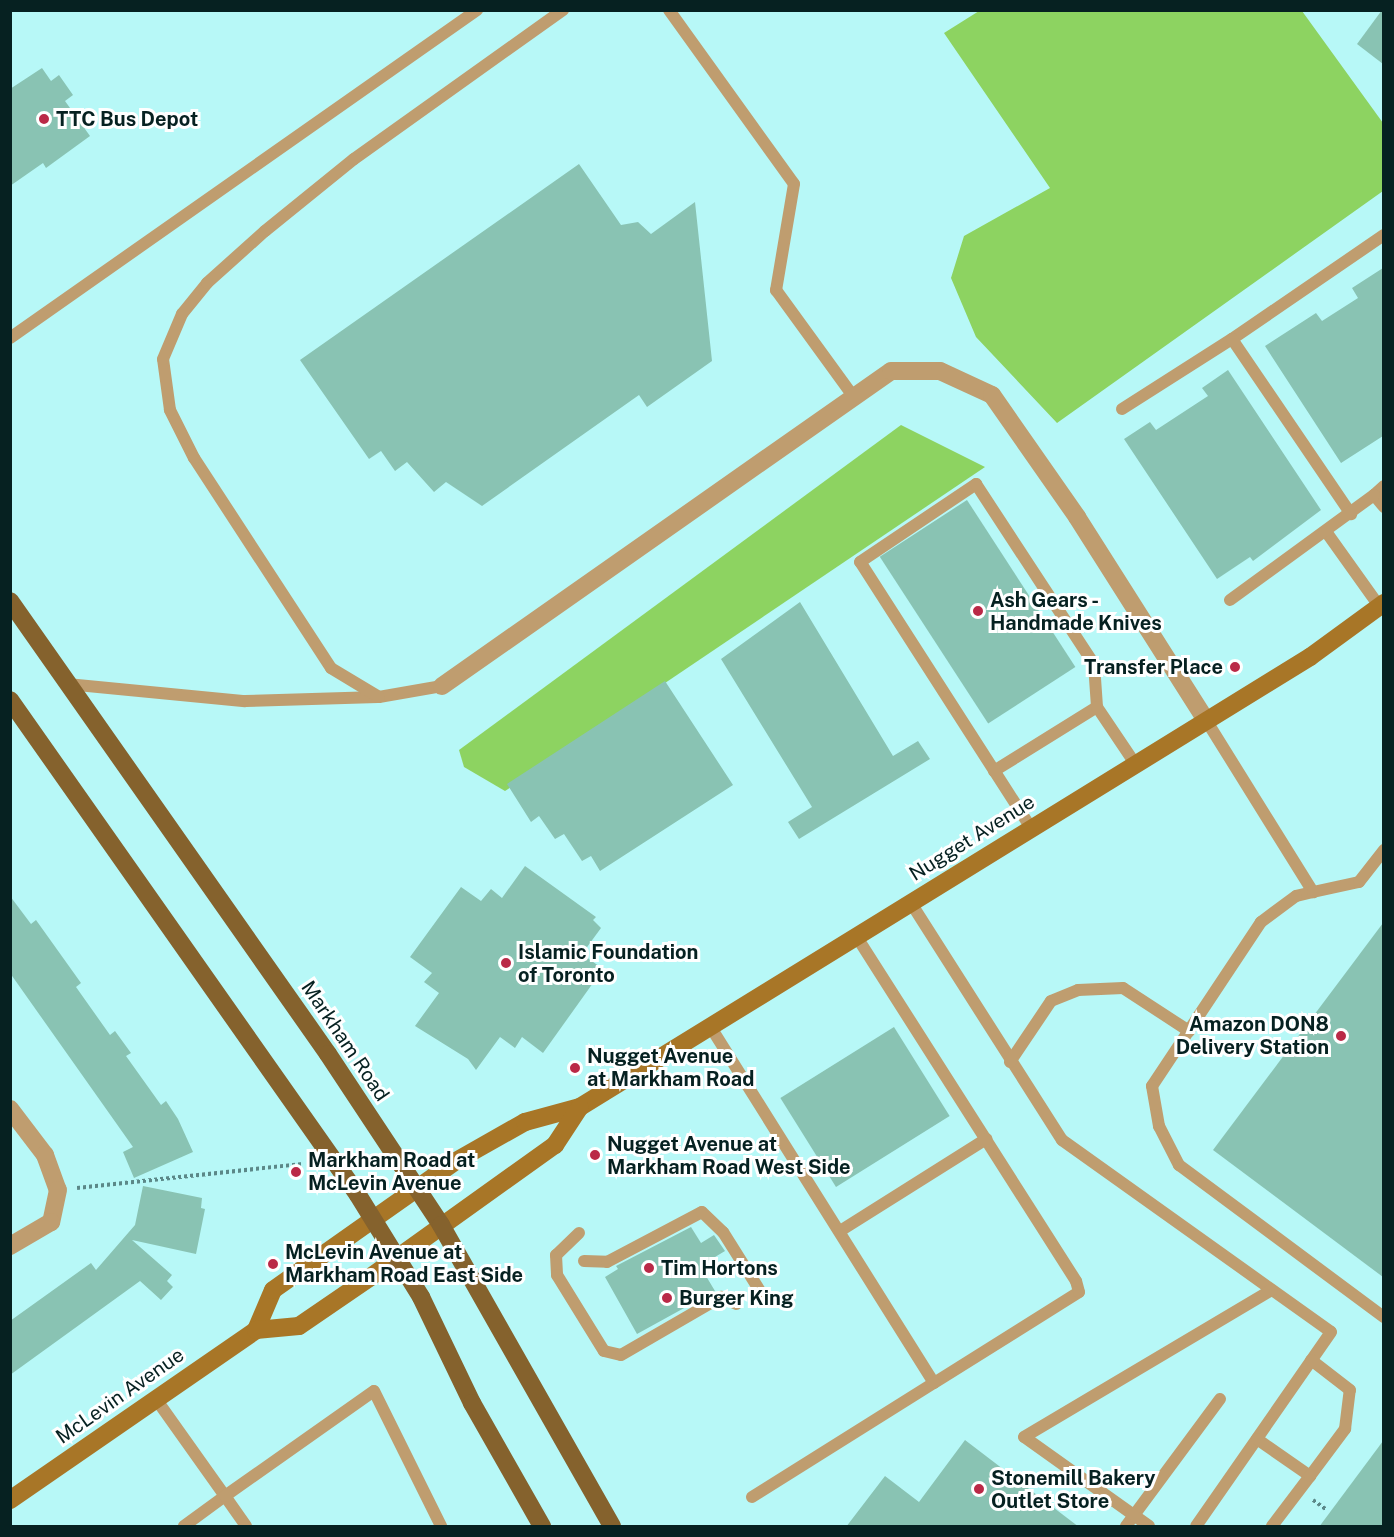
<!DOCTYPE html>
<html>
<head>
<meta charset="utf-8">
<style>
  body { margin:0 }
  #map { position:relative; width:1394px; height:1537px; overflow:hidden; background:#b7f8f7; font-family:"Public Sans",sans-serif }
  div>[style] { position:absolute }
  .forest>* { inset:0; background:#8dd361 }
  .building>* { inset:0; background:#89c3b3; transform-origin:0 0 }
  .path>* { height:4px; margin-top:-2px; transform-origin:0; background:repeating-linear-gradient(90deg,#5b8888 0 3px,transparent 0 6px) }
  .lane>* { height:12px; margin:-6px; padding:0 6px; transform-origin:6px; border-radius:6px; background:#bf9d6f }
  .street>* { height:18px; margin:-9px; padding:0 9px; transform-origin:9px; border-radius:9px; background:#bf9d6f }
  .secondary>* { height:18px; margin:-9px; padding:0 9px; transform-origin:9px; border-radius:9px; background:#a87627 }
  .primary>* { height:18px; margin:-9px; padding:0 9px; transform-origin:9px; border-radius:9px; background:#85622d }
  .dots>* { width:16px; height:16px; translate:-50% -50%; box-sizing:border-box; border:3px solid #fff; border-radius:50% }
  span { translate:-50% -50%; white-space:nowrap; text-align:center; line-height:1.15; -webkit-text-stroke:6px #fff; paint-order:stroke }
  .poi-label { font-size:20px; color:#062121; font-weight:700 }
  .left { translate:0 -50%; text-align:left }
  .right { translate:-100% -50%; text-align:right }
  .street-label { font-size:20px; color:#062121 }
  .frame { position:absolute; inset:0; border:12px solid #062121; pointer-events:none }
</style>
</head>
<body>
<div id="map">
  <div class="forest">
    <div style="clip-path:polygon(979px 11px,1302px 11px,1383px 123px,1383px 191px,1057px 423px,976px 337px,951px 278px,964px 236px,1050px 188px,944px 33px)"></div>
    <div style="clip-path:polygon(901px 425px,985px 467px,505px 791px,464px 767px,459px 750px)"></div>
  </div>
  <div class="building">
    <div style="clip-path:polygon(1382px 10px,1383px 10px,1383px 64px,1357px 44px)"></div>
    <div style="clip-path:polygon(42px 68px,51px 81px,59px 75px,73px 95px,65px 101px,90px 136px,46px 168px,43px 163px,10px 186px,10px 89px)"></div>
    <div style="clip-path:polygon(579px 164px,621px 225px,638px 222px,651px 234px,695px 202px,712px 361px,647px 407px,639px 395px,482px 506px,446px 482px,434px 492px,407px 462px,395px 471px,381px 451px,369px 459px,300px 360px)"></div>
    <div style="clip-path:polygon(1383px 268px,1383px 436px,1341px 463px,1265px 346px,1316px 313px,1322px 321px,1358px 298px,1352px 288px)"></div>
    <div style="clip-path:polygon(1228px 370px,1321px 510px,1253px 561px,1250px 557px,1217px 579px,1124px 439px,1150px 422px,1156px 430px,1208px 396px,1202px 388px)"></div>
    <div style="left:967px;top:500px;width:199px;height:104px;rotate:57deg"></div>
    <div style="clip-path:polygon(800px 602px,893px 756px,918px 741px,930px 759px,799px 839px,788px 822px,812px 807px,721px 659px)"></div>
    <div style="clip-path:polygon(665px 681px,733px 785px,600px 871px,591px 856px,582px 861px,564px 834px,555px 839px,539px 816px,531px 822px,507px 784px)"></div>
    <div style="clip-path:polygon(525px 866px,596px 917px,593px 920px,601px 928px,582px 954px,603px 969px,543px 1053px,522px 1037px,515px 1048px,500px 1037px,476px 1070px,468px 1059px,415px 1026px,439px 993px,424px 982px,432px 973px,410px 957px,461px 887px,481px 901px,491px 889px,502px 898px)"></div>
    <div style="clip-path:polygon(10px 896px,31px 924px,36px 920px,81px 983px,76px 987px,110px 1035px,115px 1031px,131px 1053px,126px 1056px,161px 1105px,166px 1101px,178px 1119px,193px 1152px,134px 1178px,123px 1152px,133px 1147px,10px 973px)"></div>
    <div style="clip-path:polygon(1383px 923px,1383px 1277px,1213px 1150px)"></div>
    <div style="left:894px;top:1027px;width:105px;height:134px;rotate:58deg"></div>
    <div style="clip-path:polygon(143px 1186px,202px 1198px,201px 1208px,205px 1209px,196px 1254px,132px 1240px,172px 1275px,167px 1281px,173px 1287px,161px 1300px,140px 1281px,10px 1375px,10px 1321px,91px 1263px,96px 1270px,135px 1225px)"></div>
    <div style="clip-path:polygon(691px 1227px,701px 1243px,714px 1235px,725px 1251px,700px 1266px,715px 1291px,637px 1334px,605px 1277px,618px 1269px,616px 1266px)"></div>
    <div style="clip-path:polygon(965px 1440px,1079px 1527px,846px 1527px,885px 1476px,919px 1502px)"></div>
    <div style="clip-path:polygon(1383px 1441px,1383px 1527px,1319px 1527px)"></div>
  </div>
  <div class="path">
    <div style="left:77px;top:1188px;width:227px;rotate:-6.1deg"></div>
    <div style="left:1313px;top:1500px;width:17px;rotate:36deg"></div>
  </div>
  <div class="lane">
    <div style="left:669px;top:10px;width:214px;rotate:54.3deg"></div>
    <div style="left:794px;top:184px;width:108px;rotate:99.6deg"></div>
    <div style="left:776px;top:290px;width:131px;rotate:54deg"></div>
    <div style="left:10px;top:338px;width:571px;rotate:-35.08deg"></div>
    <div style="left:1232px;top:339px;width:184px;rotate:-34.4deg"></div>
    <div style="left:1122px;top:409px;width:130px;rotate:-32.5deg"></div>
    <div style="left:1232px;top:339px;width:212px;rotate:55.8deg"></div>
    <div style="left:1384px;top:486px;width:13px;rotate:138deg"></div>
    <div style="left:1374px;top:495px;width:16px;rotate:50deg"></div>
    <div style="left:1327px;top:533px;width:90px;rotate:54.5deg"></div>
    <div style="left:1230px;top:600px;width:178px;rotate:-36.1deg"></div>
    <div style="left:67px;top:684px;width:179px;rotate:5.5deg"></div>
    <div style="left:245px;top:701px;width:133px;rotate:-1.7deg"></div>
    <div style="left:442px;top:686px;width:64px;rotate:170.1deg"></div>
    <div style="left:379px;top:697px;width:56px;rotate:-148.9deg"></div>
    <div style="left:331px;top:668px;width:251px;rotate:-123.1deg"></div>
    <div style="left:194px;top:458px;width:54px;rotate:-116.6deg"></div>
    <div style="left:170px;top:410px;width:51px;rotate:-97.8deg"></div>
    <div style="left:163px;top:359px;width:49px;rotate:-67.1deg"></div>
    <div style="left:182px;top:314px;width:40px;rotate:-51deg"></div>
    <div style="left:207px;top:283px;width:78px;rotate:-41.9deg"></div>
    <div style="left:265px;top:231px;width:114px;rotate:-39deg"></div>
    <div style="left:354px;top:159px;width:257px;rotate:-35.5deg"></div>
    <div style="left:1206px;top:720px;width:203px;rotate:58.1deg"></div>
    <div style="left:1313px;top:892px;width:17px;rotate:167deg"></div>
    <div style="left:1296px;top:896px;width:44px;rotate:143.4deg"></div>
    <div style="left:1261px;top:922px;width:197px;rotate:123.6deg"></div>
    <div style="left:1152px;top:1086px;width:41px;rotate:80.1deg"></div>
    <div style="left:1159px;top:1126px;width:44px;rotate:62.9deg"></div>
    <div style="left:1179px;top:1165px;width:255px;rotate:36.6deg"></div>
    <div style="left:994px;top:771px;width:121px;rotate:-31.9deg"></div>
    <div style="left:1031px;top:828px;width:316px;rotate:-122.7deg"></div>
    <div style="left:860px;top:562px;width:140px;rotate:-33.9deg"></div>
    <div style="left:976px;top:484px;width:215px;rotate:56.8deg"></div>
    <div style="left:1094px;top:664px;width:43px;rotate:86deg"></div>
    <div style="left:1097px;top:707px;width:70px;rotate:56.1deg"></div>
    <div style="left:1313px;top:892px;width:47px;rotate:-12.3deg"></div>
    <div style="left:1359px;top:882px;width:41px;rotate:-52deg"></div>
    <div style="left:911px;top:903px;width:281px;rotate:57.5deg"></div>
    <div style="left:1062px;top:1140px;width:330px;rotate:35.5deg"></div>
    <div style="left:1331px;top:1332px;width:236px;rotate:124.8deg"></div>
    <div style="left:710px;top:1026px;width:421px;rotate:57.9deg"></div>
    <div style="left:934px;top:1383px;width:171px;rotate:-32.1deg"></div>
    <div style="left:1079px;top:1292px;width:11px;rotate:-105deg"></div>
    <div style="left:1076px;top:1281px;width:408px;rotate:-122.5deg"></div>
    <div style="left:1010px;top:1062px;width:73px;rotate:-56.1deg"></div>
    <div style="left:1051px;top:1001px;width:29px;rotate:-22deg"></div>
    <div style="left:1078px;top:990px;width:45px;rotate:-2.5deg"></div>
    <div style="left:1123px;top:988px;width:79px;rotate:33.1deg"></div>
    <div style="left:840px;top:1231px;width:173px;rotate:-32.2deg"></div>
    <div style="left:579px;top:1233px;width:32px;rotate:136deg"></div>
    <div style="left:556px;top:1255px;width:20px;rotate:87deg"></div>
    <div style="left:557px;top:1275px;width:89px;rotate:58.3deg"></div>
    <div style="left:604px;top:1351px;width:17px;rotate:13deg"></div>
    <div style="left:621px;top:1355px;width:116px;rotate:-30.1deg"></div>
    <div style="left:721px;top:1297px;width:17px;rotate:24deg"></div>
    <div style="left:584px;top:1261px;width:23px;rotate:2deg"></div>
    <div style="left:607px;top:1262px;width:107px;rotate:-27.8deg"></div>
    <div style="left:702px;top:1212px;width:29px;rotate:44deg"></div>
    <div style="left:723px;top:1232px;width:70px;rotate:57.9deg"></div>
    <div style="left:156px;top:1399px;width:119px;rotate:54.6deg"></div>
    <div style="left:225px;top:1496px;width:51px;rotate:143.8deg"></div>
    <div style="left:1257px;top:1439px;width:65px;rotate:34.9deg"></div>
    <div style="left:1310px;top:1476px;width:63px;rotate:127.2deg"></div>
    <div style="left:1310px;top:1476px;width:59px;rotate:-53.3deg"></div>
    <div style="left:1345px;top:1429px;width:39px;rotate:-83deg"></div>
    <div style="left:1350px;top:1390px;width:49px;rotate:-142.4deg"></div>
    <div style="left:752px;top:1497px;width:215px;rotate:-32.1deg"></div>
    <div style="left:246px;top:1526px;width:37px;rotate:-125deg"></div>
    <div style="left:225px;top:1496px;width:182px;rotate:-35.2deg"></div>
    <div style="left:374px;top:1391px;width:151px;rotate:63.6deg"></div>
    <div style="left:1126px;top:1526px;width:158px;rotate:-53.5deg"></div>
    <div style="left:1149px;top:1526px;width:153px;rotate:-144.5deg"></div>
    <div style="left:1024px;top:1437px;width:288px;rotate:-30.7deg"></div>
  </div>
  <div class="street">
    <div style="left:442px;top:686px;width:548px;rotate:-35.05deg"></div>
    <div style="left:891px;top:371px;width:49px"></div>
    <div style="left:940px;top:371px;width:57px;rotate:24.8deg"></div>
    <div style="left:992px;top:395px;width:149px;rotate:55.1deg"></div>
    <div style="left:1077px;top:517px;width:241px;rotate:57.6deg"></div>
    <div style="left:10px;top:1109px;width:58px;rotate:52.7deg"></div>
    <div style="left:45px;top:1155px;width:37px;rotate:70deg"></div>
    <div style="left:58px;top:1190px;width:33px;rotate:102deg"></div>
    <div style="left:51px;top:1222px;width:48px;rotate:149.7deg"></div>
  </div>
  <div class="secondary">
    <div style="left:256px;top:1330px;width:43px;rotate:-67deg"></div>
    <div style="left:273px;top:1290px;width:224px;rotate:-35.2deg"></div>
    <div style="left:456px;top:1161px;width:79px;rotate:-29.5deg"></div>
    <div style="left:525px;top:1122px;width:57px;rotate:-15.3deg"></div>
    <div style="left:580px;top:1107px;width:858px;rotate:-31.65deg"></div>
    <div style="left:1310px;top:657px;width:92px;rotate:-36.1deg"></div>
    <div style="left:10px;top:1500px;width:299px;rotate:-34.6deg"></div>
    <div style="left:256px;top:1330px;width:43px;rotate:-5.3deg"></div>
    <div style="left:299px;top:1326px;width:85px;rotate:-34.4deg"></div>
    <div style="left:369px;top:1278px;width:229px;rotate:-35.6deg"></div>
    <div style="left:555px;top:1145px;width:45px;rotate:-56.7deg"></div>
  </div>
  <div class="primary">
    <div style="left:10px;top:601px;width:553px;rotate:54.93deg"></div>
    <div style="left:328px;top:1054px;width:205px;rotate:56.5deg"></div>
    <div style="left:441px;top:1225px;width:346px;rotate:60.4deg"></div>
    <div style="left:10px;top:700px;width:605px;rotate:54.89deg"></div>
    <div style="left:358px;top:1195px;width:120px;rotate:58.3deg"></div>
    <div style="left:421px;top:1297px;width:118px;rotate:64.3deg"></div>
    <div style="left:472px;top:1403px;width:142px;rotate:60.4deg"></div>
  </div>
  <div class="dots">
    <div style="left:44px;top:119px;background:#ba2947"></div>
    <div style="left:978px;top:611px;background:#ba2947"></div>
    <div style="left:1235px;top:667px;background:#ba2947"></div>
    <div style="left:506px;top:963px;background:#ba2947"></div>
    <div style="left:1341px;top:1036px;background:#ba2947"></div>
    <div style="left:575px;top:1068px;background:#ba2947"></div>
    <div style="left:595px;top:1155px;background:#ba2947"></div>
    <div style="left:296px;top:1172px;background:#ba2947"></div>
    <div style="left:273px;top:1264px;background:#ba2947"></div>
    <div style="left:649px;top:1268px;background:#ba2947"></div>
    <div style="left:667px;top:1298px;background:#ba2947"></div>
    <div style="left:979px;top:1489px;background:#ba2947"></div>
  </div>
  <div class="poi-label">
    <span class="left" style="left:56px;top:119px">TTC Bus Depot</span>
    <span class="left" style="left:990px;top:612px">Ash Gears -<br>Handmade Knives</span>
    <span class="right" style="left:1223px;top:667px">Transfer Place</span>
    <span class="left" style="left:518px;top:964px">Islamic Foundation<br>of Toronto</span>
    <span class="right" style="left:1329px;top:1036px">Amazon DON8<br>Delivery Station</span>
    <span class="left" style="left:587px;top:1068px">Nugget Avenue<br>at Markham Road</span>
    <span class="left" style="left:607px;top:1156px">Nugget Avenue at<br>Markham Road West Side</span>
    <span class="left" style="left:308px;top:1172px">Markham Road at<br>McLevin Avenue</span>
    <span class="left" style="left:285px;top:1264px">McLevin Avenue at<br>Markham Road East Side</span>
    <span class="left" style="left:661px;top:1268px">Tim Hortons</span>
    <span class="left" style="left:679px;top:1298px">Burger King</span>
    <span class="left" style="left:991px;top:1490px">Stonemill Bakery<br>Outlet Store</span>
  </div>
  <div class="street-label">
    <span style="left:972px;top:838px;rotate:-32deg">Nugget Avenue</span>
    <span style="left:345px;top:1041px;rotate:56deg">Markham Road</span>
    <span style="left:120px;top:1396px;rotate:-35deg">McLevin Avenue</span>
  </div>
  <div class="frame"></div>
</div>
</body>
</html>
